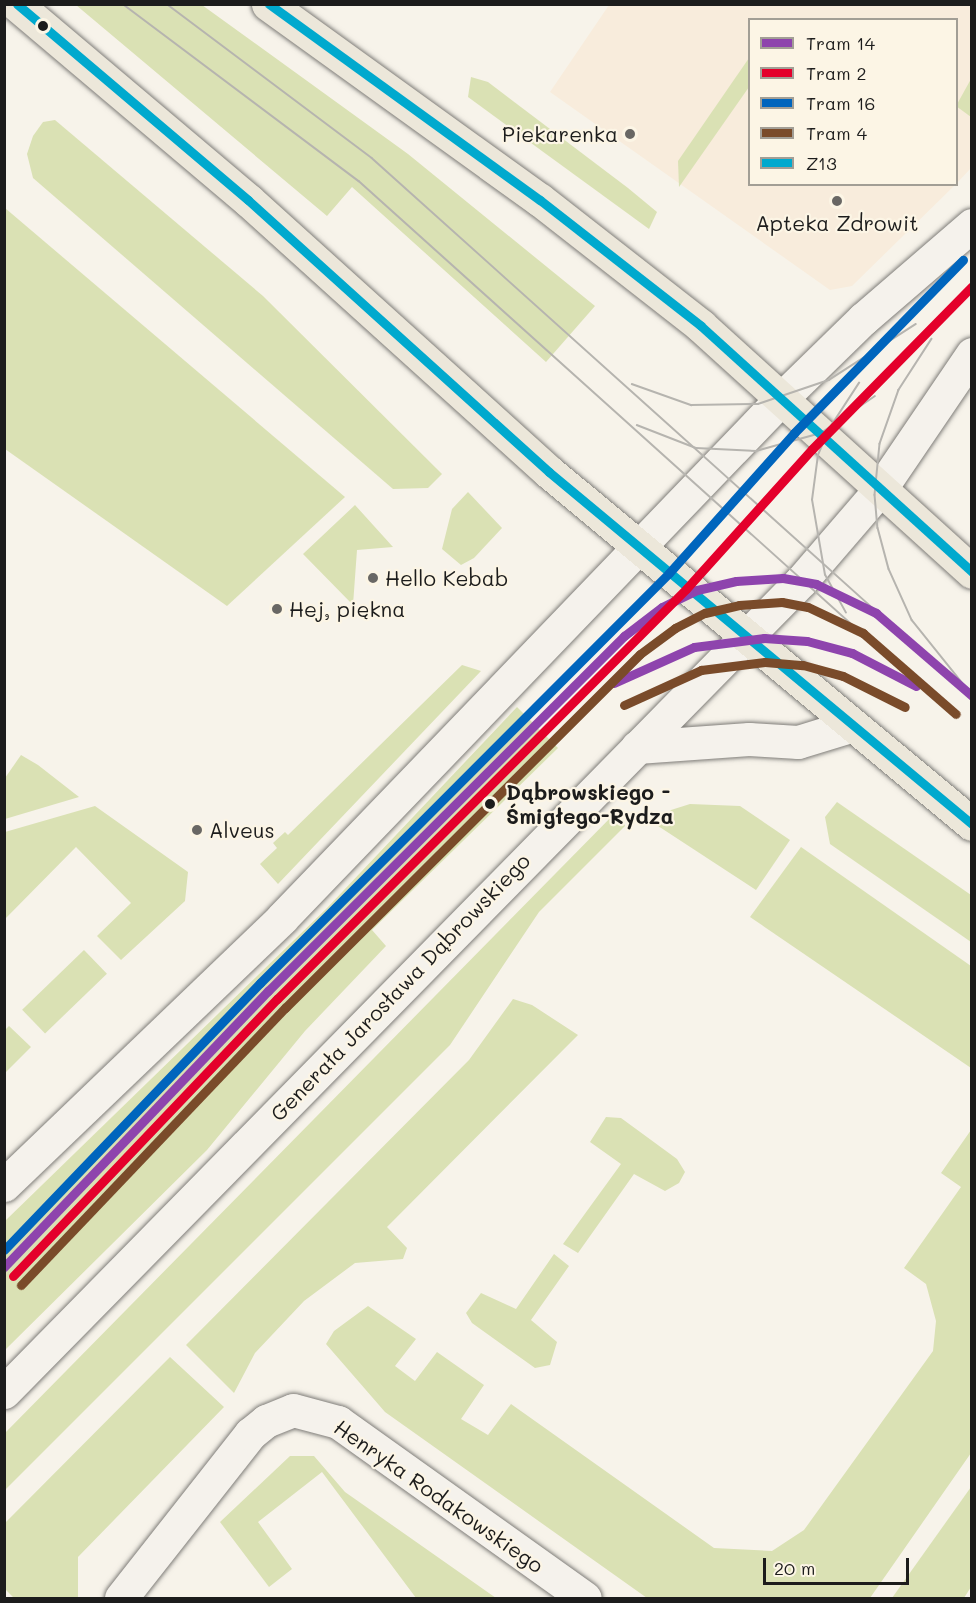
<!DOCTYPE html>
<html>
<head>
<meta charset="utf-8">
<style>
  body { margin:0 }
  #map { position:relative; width:976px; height:1603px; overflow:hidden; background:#f7f3ea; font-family:Mali,sans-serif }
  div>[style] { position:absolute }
  .built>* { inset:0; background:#f8ecdc }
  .green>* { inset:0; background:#dae1b4; transform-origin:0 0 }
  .roads { filter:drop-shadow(0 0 2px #7f7d79) drop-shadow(0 0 2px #7f7d79) }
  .minor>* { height:33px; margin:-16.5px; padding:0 16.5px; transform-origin:16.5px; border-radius:16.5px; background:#f5f2ec }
  .tertiary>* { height:33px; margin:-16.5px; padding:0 16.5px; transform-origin:16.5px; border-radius:16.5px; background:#f5f2ec }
  .secondary>* { height:33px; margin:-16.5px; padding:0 16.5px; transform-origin:16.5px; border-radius:16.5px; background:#f5f2ec }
  .primary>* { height:33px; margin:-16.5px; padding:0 16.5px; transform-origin:16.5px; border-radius:16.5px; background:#ece7da }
  .tram>* { height:1.5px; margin:-0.75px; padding:0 0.75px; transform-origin:0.75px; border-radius:0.75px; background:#b6b4af }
  .bus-1>* { height:9px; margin:-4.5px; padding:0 4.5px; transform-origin:4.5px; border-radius:4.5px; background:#00a9ce }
  .tram-1>* { height:9px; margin:-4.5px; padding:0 4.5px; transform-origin:4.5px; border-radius:4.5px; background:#8e44ad }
  .tram-2>* { height:9px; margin:-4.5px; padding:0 4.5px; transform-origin:4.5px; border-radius:4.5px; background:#e4002b }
  .tram-3>* { height:9px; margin:-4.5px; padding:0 4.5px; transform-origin:4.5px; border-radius:4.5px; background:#0065bd }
  .tram-4>* { height:9px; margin:-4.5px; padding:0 4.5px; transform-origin:4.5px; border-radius:4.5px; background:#7a4b2a }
  .dots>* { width:16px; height:16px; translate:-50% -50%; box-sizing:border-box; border:3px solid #fcf5e5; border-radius:50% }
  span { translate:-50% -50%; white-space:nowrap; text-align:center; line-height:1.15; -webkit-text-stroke:4.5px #fcf5e5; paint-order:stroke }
  .poi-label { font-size:21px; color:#1c1c1c }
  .right { translate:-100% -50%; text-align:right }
  .left { translate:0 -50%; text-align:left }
  .stop-label { font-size:21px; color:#1c1c1c; font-weight:700 }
  .street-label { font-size:21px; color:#1c1c1c }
  .frame { position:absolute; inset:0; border:6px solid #1c1c1c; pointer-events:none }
  .legend { position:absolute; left:748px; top:18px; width:210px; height:168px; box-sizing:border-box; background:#fcf5e5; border:2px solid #a29e95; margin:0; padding:8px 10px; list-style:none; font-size:18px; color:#1c1c1c }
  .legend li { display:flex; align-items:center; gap:12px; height:30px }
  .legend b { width:30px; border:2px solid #a29e95 }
  .scale { position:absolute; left:763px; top:1558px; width:146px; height:27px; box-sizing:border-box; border:3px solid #1c1c1c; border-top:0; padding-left:8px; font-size:18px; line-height:21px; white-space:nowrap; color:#1c1c1c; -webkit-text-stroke:4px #fcf5e5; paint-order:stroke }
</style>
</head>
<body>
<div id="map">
  <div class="built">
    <div style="clip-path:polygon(609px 5px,971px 5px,971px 168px,957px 183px,956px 20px,750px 20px,750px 184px,955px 185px,852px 286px,830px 290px,550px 92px)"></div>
  </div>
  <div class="green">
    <div style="clip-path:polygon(76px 5px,202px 5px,408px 154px,595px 306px,546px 362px,352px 187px,327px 216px)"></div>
    <div style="clip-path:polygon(749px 58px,749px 87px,679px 187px,678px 161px)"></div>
    <div style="clip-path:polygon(471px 77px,488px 82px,628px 188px,657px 212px,649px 229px,468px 97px)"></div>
    <div style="clip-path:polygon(971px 79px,971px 117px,956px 106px)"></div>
    <div style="clip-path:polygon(55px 120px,263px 296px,442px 474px,428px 488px,393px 489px,33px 178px,27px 154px,33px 136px,43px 122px)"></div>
    <div style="clip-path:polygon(5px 208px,345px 497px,227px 606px,5px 449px)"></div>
    <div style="clip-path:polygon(468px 492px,502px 528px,474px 558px,461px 565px,442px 549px,452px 509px)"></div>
    <div style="clip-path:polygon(355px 505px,393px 547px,357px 550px,353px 605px,303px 554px)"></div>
    <div style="clip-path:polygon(462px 665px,481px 671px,278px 884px,260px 864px,277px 848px,273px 843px,285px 832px,288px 835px)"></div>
    <div style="clip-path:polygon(517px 707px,558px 748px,372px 930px,386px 946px,305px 1031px,207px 1150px,5px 1350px,5px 1221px,327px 908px)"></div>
    <div style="clip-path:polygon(21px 755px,38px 765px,79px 797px,5px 819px,5px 778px)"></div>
    <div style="clip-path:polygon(837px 802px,971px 895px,971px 942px,830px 844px,825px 817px)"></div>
    <div style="clip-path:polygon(690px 804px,740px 806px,790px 840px,756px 890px,655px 824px,671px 810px)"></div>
    <div style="clip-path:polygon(95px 806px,188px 872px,185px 901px,121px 960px,97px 936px,131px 903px,76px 847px,5px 919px,5px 832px)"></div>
    <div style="clip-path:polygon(619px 809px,625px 826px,539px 912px,450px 1045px,5px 1490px,5px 1433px)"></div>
    <div style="clip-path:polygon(801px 847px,971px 966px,971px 1068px,750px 917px)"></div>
    <div style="left:84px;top:950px;width:33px;height:86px;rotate:46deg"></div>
    <div style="clip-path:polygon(513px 999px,532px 1005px,578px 1035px,387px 1227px,407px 1248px,403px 1259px,355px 1263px,304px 1301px,255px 1353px,234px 1393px,186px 1345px,469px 1060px)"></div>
    <div style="clip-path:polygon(9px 1026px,31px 1047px,5px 1073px,5px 1030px)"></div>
    <div style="clip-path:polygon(606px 1117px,621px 1118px,677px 1159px,685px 1172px,679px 1183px,665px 1191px,634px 1174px,578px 1253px,563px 1244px,621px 1164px,590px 1142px)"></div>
    <div style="clip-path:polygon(971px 1130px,971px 1453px,870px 1598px,647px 1598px,385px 1412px,326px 1344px,334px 1331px,368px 1306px,416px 1339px,395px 1366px,415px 1381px,437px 1352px,484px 1385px,461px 1419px,488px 1435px,511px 1404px,714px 1548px,772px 1551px,804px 1530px,933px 1351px,936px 1321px,926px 1284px,904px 1268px,961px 1187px,941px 1173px)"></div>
    <div style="clip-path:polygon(554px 1254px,569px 1266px,531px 1320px,557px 1342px,550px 1365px,535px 1368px,472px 1323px,466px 1313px,481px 1293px,516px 1309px)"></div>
    <div style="clip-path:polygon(170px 1357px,224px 1407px,78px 1557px,78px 1598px,14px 1598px,5px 1589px,5px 1523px)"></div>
    <div style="clip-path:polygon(290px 1456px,314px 1456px,345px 1492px,496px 1598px,416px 1598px,322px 1472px,258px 1522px,292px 1569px,269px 1587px,220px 1522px)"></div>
    <div style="clip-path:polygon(971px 1487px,971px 1587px,964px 1598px,892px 1598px)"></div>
  </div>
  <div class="roads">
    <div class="minor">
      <div style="left:121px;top:1598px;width:209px;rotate:-51.8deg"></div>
      <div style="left:250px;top:1434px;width:21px;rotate:-39deg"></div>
      <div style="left:266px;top:1421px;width:29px;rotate:-22deg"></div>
      <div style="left:293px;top:1410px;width:47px;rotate:14.9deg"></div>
      <div style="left:338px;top:1422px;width:303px;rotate:35.5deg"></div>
    </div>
    <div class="tertiary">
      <div style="left:782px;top:398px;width:113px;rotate:-44.3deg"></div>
      <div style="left:863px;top:319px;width:144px;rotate:-40.8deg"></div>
      <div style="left:881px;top:488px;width:162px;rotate:-55.8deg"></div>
    </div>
    <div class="secondary">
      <div style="left:637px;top:747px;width:112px;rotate:-4.1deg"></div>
      <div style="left:749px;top:739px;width:49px;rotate:3.5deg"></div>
      <div style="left:798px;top:742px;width:54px;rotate:-17.1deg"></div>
      <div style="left:4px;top:1185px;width:385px;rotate:-43.8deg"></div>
      <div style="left:282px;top:918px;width:721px;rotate:-46.12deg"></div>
      <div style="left:4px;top:1392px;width:1138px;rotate:-45.5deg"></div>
      <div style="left:802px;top:580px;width:121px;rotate:-49.3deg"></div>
    </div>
    <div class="primary">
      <div style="left:16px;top:4px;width:304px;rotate:40.2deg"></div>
      <div style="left:248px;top:200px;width:406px;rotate:42.1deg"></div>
      <div style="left:549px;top:472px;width:550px;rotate:39.77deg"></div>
      <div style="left:268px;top:4px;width:335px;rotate:35.8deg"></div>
      <div style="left:540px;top:200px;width:204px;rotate:38deg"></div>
      <div style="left:701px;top:326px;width:366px;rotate:42.2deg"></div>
    </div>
  </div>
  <div class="tram">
    <div style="left:123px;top:4px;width:295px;rotate:36.9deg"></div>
    <div style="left:359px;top:181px;width:788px;rotate:41.97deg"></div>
    <div style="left:167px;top:4px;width:256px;rotate:36.9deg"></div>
    <div style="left:372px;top:158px;width:703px;rotate:41.94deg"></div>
    <div style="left:932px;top:339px;width:61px;rotate:122.9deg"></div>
    <div style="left:899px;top:390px;width:57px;rotate:109.4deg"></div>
    <div style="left:880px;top:444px;width:51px;rotate:95.6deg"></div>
    <div style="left:875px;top:495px;width:33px;rotate:85deg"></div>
    <div style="left:878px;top:528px;width:42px;rotate:75deg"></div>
    <div style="left:889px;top:569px;width:56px;rotate:65.7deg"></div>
    <div style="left:912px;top:620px;width:96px;rotate:51.3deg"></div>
    <div style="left:632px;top:384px;width:63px;rotate:19.6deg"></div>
    <div style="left:691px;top:405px;width:67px;rotate:-0.9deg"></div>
    <div style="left:758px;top:404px;width:75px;rotate:-18.7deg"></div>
    <div style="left:829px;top:380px;width:103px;rotate:-32.8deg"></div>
    <div style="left:637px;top:425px;width:63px;rotate:21.3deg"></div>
    <div style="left:696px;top:448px;width:60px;rotate:2.9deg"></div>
    <div style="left:756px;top:451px;width:67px;rotate:-15.5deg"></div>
    <div style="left:821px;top:433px;width:65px;rotate:-34.4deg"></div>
    <div style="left:846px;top:613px;width:43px;rotate:-118.9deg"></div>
    <div style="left:825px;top:575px;width:76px;rotate:-99.8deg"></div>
    <div style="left:812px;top:500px;width:45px;rotate:-82.4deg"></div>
    <div style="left:818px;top:455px;width:28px;rotate:-67deg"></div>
    <div style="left:829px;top:429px;width:55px;rotate:-56.9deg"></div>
  </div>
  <div class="bus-1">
    <div style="left:17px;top:4px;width:303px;rotate:40.3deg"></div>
    <div style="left:248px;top:200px;width:406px;rotate:42.1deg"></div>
    <div style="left:549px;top:472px;width:550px;rotate:39.77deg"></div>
    <div style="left:269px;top:4px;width:334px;rotate:35.9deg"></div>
    <div style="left:540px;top:200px;width:204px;rotate:38deg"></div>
    <div style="left:701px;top:326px;width:366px;rotate:42.2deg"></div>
  </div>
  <div class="tram-1">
    <div style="left:614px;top:683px;width:88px;rotate:-24.2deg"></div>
    <div style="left:694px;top:647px;width:71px;rotate:-7.3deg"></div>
    <div style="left:764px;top:638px;width:43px;rotate:4deg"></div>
    <div style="left:807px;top:641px;width:47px;rotate:14.9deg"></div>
    <div style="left:852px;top:653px;width:72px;rotate:27.3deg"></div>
    <div style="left:4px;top:1267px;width:382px;rotate:-46.3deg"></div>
    <div style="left:268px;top:991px;width:503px;rotate:-44.92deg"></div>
    <div style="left:624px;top:636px;width:48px;rotate:-37.3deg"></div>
    <div style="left:662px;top:607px;width:39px;rotate:-26deg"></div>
    <div style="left:697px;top:590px;width:40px;rotate:-13deg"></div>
    <div style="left:736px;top:581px;width:47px;rotate:-3.7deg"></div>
    <div style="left:783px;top:578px;width:34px;rotate:10deg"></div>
    <div style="left:816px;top:584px;width:67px;rotate:25.8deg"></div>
    <div style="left:876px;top:613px;width:127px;rotate:40.8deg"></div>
  </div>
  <div class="tram-2">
    <div style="left:13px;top:1276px;width:383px;rotate:-46.4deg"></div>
    <div style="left:277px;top:999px;width:579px;rotate:-45.07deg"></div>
    <div style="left:686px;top:589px;width:188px;rotate:-48deg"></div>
    <div style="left:812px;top:449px;width:228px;rotate:-45.5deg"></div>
  </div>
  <div class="tram-3">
    <div style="left:4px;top:1250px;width:370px;rotate:-46.2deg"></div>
    <div style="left:260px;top:983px;width:579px;rotate:-45.07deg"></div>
    <div style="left:669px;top:573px;width:188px;rotate:-48.2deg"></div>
    <div style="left:794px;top:433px;width:242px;rotate:-45.7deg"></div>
  </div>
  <div class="tram-4">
    <div style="left:624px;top:705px;width:85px;rotate:-24.4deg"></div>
    <div style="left:701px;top:670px;width:64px;rotate:-7.1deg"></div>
    <div style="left:765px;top:662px;width:38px;rotate:5deg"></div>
    <div style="left:803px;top:665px;width:41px;rotate:15.4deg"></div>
    <div style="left:843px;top:676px;width:69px;rotate:26.6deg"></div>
    <div style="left:21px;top:1285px;width:383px;rotate:-46.4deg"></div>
    <div style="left:285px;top:1008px;width:501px;rotate:-44.92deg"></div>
    <div style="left:640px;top:654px;width:44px;rotate:-36.6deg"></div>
    <div style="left:675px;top:628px;width:34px;rotate:-27deg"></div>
    <div style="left:705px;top:613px;width:35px;rotate:-13deg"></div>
    <div style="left:739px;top:605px;width:43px;rotate:-4deg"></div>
    <div style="left:782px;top:602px;width:26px;rotate:11deg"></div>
    <div style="left:808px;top:607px;width:61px;rotate:25.3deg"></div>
    <div style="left:863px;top:633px;width:123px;rotate:41.1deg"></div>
  </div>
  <div class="dots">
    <div style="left:43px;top:26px;background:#1c1c1c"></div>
    <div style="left:630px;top:134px;background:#696764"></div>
    <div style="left:837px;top:201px;background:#696764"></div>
    <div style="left:373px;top:578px;background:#696764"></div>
    <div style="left:277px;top:609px;background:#696764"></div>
    <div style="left:490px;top:804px;background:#1c1c1c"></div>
    <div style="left:197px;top:830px;background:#696764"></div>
  </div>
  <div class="poi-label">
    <span class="right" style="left:618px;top:134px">Piekarenka</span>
    <span style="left:837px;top:223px">Apteka Zdrowit</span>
    <span class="left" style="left:385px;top:578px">Hello Kebab</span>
    <span class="left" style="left:289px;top:609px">Hej, piękna</span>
    <span class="left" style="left:209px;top:830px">Alveus</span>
  </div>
  <div class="stop-label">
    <span class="left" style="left:506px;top:804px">Dąbrowskiego -<br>Śmigłego-Rydza</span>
  </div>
  <div class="street-label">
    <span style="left:400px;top:987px;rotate:-46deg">Generała Jarosława Dąbrowskiego</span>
    <span style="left:439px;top:1496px;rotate:35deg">Henryka Rodakowskiego</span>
  </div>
  <div class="frame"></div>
  <ul class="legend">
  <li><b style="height:8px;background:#8e44ad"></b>Tram 14</li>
  <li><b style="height:8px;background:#e4002b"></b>Tram 2</li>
  <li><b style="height:8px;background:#0065bd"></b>Tram 16</li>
  <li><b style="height:8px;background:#7a4b2a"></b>Tram 4</li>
  <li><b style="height:8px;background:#00a9ce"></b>Z13</li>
  </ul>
  <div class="scale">20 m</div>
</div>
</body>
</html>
